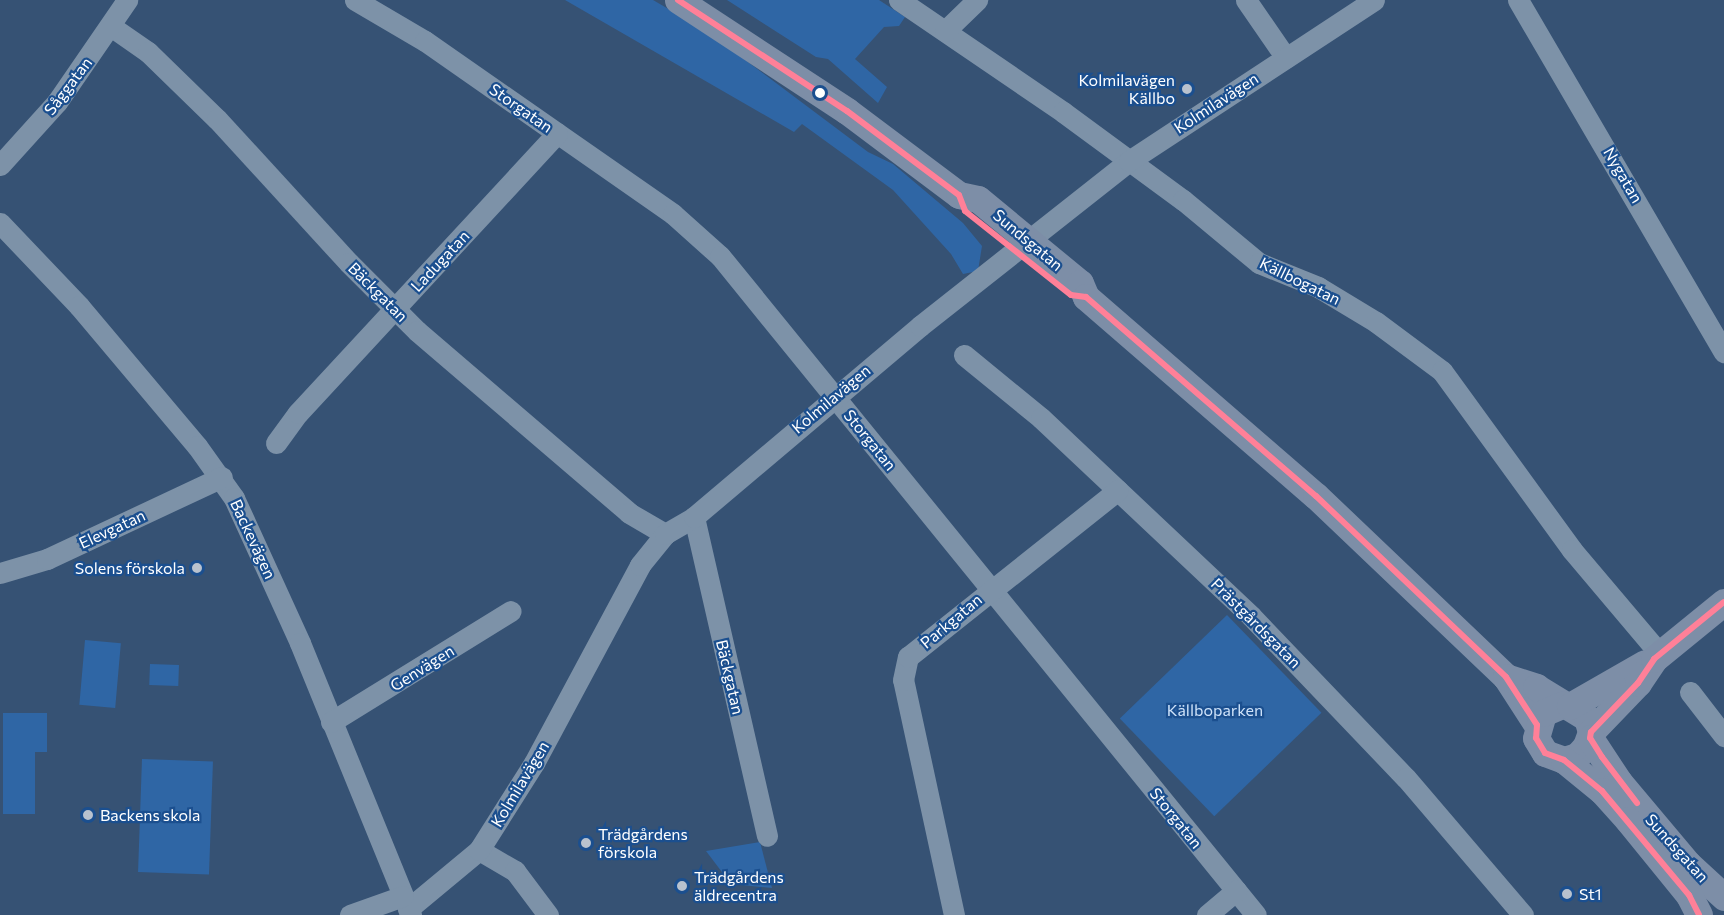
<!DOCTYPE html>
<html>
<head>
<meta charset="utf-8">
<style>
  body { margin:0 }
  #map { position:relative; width:1724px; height:915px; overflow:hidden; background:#365274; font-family:Commissioner,sans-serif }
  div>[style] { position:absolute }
  .green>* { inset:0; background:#2f66a5; transform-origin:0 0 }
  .minor>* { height:21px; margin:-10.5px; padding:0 10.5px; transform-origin:10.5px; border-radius:10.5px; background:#7d92a8 }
  .major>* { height:27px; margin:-13.5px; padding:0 13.5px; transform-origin:13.5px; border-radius:13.5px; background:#7d8ea7 }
  .bus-1>* { height:6px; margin:-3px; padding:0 3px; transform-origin:3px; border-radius:3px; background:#ff8098 }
  .dots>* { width:16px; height:16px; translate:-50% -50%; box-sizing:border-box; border:3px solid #1b4f8f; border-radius:50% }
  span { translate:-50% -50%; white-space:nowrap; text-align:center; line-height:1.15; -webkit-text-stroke:4.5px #1b4f8f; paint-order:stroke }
  .poi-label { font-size:16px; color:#fff }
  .right { translate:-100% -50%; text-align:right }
  .left { translate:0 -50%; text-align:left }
  .street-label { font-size:16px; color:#fff }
  .park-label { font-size:16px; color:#cfe3fa }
</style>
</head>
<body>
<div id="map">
  <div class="green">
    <div style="clip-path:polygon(565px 0,653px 0,708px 32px,868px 152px,893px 164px,963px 223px,982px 246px,978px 271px,963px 274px,951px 254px,893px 190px,802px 124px,794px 132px)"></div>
    <div style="clip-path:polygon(727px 0,879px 0,905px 17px,899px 26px,884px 27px,855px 59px,887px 87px,878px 103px,828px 59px,816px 57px)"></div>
    <div style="left:1227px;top:615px;width:136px;height:149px;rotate:46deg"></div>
    <div style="left:85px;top:640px;width:36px;height:65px;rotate:5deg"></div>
    <div style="left:150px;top:664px;width:29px;height:21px;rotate:2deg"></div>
    <div style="clip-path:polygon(3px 713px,47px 713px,47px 752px,35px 752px,35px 814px,3px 814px)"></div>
    <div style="left:142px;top:759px;width:71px;height:113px;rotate:2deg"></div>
    <div style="clip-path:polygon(760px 842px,772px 888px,731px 884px,706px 851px)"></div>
  </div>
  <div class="minor">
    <div style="left:355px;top:0;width:81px;rotate:30.4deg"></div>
    <div style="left:425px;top:41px;width:161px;rotate:34.9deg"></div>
    <div style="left:557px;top:133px;width:141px;rotate:34.9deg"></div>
    <div style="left:673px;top:214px;width:63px;rotate:41.8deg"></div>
    <div style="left:720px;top:256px;width:849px;rotate:50.88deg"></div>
    <div style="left:899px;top:0;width:199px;rotate:34.3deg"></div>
    <div style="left:1063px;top:112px;width:149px;rotate:36.3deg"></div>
    <div style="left:1183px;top:200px;width:99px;rotate:39.7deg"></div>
    <div style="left:1259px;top:263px;width:64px;rotate:22.1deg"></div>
    <div style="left:1318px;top:287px;width:68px;rotate:31.1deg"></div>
    <div style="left:1376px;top:322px;width:82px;rotate:36.6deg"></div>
    <div style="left:1442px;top:371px;width:221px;rotate:54deg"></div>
    <div style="left:1572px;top:550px;width:136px;rotate:49.8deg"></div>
    <div style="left:1246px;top:0;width:70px;rotate:55.4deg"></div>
    <div style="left:1518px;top:0;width:408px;rotate:59.7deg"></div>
    <div style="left:112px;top:27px;width:44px;rotate:34.8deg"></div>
    <div style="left:148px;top:52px;width:96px;rotate:44.2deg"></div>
    <div style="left:217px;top:119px;width:195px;rotate:47.5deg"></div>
    <div style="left:349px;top:263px;width:96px;rotate:45deg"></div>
    <div style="left:417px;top:331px;width:279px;rotate:40.6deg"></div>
    <div style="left:629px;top:513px;width:42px;rotate:30.3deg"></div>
    <div style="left:945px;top:31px;width:45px;rotate:-44.1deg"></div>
    <div style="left:0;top:165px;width:85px;rotate:-47.9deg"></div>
    <div style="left:57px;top:102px;width:124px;rotate:-55.5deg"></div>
    <div style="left:0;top:223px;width:115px;rotate:46.4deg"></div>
    <div style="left:79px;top:306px;width:183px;rotate:49.9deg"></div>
    <div style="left:197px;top:446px;width:64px;rotate:54.6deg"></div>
    <div style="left:234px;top:498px;width:159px;rotate:65.5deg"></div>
    <div style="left:300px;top:643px;width:294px;rotate:67.8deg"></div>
    <div style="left:964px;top:355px;width:99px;rotate:39.3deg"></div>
    <div style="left:1041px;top:418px;width:289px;rotate:43.3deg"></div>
    <div style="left:1251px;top:616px;width:224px;rotate:46.3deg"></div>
    <div style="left:1406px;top:778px;width:180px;rotate:49.5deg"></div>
    <div style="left:276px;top:443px;width:37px;rotate:-54deg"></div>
    <div style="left:298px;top:413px;width:381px;rotate:-47.2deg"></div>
    <div style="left:694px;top:517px;width:327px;rotate:77.1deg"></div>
    <div style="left:0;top:573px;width:49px;rotate:-16.6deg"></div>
    <div style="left:47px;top:559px;width:193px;rotate:-25.1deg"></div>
    <div style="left:1690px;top:692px;width:56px;rotate:52.3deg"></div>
    <div style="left:331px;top:722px;width:211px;rotate:-31.7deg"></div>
    <div style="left:479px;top:850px;width:42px;rotate:30.3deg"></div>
    <div style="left:515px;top:871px;width:55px;rotate:53.1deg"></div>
    <div style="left:408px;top:909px;width:92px;rotate:-39.7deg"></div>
    <div style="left:479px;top:850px;width:103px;rotate:-57.7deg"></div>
    <div style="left:534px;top:763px;width:225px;rotate:-61.8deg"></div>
    <div style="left:640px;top:565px;width:40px;rotate:-51deg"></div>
    <div style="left:665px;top:534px;width:34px;rotate:-30deg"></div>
    <div style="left:694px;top:517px;width:296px;rotate:-40.2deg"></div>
    <div style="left:920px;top:326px;width:266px;rotate:-38.3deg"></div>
    <div style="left:1129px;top:161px;width:293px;rotate:-33.3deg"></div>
    <div style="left:350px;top:915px;width:56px;rotate:-19.7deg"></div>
    <div style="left:954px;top:915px;width:240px;rotate:-102.2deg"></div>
    <div style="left:903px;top:680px;width:24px;rotate:-78deg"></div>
    <div style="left:908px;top:657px;width:268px;rotate:-38.5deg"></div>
    <div style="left:1207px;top:915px;width:38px;rotate:-40deg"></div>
  </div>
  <div class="major">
    <div style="left:678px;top:0;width:202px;rotate:33.3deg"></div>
    <div style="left:847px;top:111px;width:140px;rotate:36.9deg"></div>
    <div style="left:959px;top:195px;width:19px;rotate:12deg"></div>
    <div style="left:978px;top:199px;width:132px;rotate:39.5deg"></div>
    <div style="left:1080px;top:283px;width:15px;rotate:67deg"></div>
    <div style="left:1086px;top:297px;width:304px;rotate:40.9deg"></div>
    <div style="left:1316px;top:496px;width:262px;rotate:43.6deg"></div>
    <div style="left:1506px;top:677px;width:57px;rotate:57.1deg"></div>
    <div style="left:1506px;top:677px;width:32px;rotate:18deg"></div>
    <div style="left:1536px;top:687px;width:60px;rotate:31.3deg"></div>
    <div style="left:1587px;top:718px;width:15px;rotate:74deg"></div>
    <div style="left:1591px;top:732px;width:15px;rotate:110deg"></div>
    <div style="left:1586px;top:746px;width:13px;rotate:132deg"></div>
    <div style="left:1577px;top:756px;width:14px;rotate:163deg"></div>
    <div style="left:1564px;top:760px;width:20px;rotate:-160deg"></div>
    <div style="left:1545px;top:753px;width:17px;rotate:-121deg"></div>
    <div style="left:1536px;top:738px;width:26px;rotate:-74deg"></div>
    <div style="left:1543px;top:713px;width:21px;rotate:-23deg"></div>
    <div style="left:1570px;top:706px;width:86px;rotate:-29.8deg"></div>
    <div style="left:1591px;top:732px;width:68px;rotate:-46.2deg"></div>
    <div style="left:1638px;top:683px;width:29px;rotate:-56deg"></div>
    <div style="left:1654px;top:659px;width:90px;rotate:-39.2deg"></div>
    <div style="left:1590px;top:738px;width:53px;rotate:56.6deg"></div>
    <div style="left:1619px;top:782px;width:107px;rotate:49.9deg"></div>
    <div style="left:1688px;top:864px;width:49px;rotate:42.5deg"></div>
    <div style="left:1564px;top:760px;width:49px;rotate:39.2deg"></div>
    <div style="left:1602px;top:791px;width:39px;rotate:48deg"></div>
    <div style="left:1628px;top:820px;width:97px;rotate:50.9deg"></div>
    <div style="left:1689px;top:895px;width:22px;rotate:63deg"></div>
  </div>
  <div class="bus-1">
    <div style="left:678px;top:0;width:202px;rotate:33.3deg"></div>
    <div style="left:847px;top:111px;width:140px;rotate:36.9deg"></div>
    <div style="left:959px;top:195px;width:17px;rotate:69deg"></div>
    <div style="left:965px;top:211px;width:135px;rotate:38.4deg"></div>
    <div style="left:1071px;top:295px;width:15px;rotate:8deg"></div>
    <div style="left:1086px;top:297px;width:304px;rotate:40.9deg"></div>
    <div style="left:1316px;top:496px;width:262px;rotate:43.6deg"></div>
    <div style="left:1506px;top:677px;width:57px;rotate:57.1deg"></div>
    <div style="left:1537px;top:725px;width:13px;rotate:94deg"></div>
    <div style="left:1536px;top:738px;width:17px;rotate:59deg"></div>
    <div style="left:1545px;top:753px;width:20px;rotate:20deg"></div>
    <div style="left:1564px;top:760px;width:49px;rotate:39.2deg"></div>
    <div style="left:1602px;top:791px;width:136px;rotate:50.1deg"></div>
    <div style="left:1689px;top:895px;width:22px;rotate:63deg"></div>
    <div style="left:1637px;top:803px;width:58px;rotate:-127.3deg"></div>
    <div style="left:1602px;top:757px;width:22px;rotate:-122deg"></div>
    <div style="left:1590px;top:738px;width:6px;rotate:-81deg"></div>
    <div style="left:1591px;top:732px;width:68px;rotate:-46.2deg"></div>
    <div style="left:1638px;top:683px;width:29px;rotate:-56deg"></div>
    <div style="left:1654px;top:659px;width:90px;rotate:-39.2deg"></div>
  </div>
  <div class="dots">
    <div style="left:1187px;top:89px;background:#b9c2ce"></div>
    <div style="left:820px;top:93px;background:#fff"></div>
    <div style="left:197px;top:568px;background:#b9c2ce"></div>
    <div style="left:88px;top:815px;background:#b9c2ce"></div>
    <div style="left:586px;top:843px;background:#b9c2ce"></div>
    <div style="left:682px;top:886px;background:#b9c2ce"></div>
    <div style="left:1567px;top:894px;background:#b9c2ce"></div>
  </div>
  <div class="poi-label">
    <span class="right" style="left:1175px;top:89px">Kolmilavägen<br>Källbo</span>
    <span class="right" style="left:185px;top:568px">Solens förskola</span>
    <span class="left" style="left:100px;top:815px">Backens skola</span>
    <span class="left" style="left:598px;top:843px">Trädgårdens<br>förskola</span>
    <span class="left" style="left:694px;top:886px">Trädgårdens<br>äldrecentra</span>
    <span class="left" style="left:1579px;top:894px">St1</span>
  </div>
  <div class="street-label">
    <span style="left:68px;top:86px;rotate:-53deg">Såggatan</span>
    <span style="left:1216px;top:103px;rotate:-33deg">Kolmilavägen</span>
    <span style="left:521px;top:108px;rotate:35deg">Storgatan</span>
    <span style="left:1623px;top:175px;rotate:60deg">Nygatan</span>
    <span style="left:1028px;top:240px;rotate:40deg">Sundsgatan</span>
    <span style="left:440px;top:261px;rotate:-47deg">Ladugatan</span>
    <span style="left:1300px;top:281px;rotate:26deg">Källbogatan</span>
    <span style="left:378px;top:292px;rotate:45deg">Bäckgatan</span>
    <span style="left:831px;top:399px;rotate:-40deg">Kolmilavägen</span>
    <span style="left:870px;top:440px;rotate:51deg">Storgatan</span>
    <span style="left:112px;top:529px;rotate:-25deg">Elevgatan</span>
    <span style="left:253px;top:539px;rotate:65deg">Backevägen</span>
    <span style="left:951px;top:621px;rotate:-40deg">Parkgatan</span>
    <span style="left:1256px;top:623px;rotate:45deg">Prästgårdsgatan</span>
    <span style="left:422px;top:668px;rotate:-32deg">Genvägen</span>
    <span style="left:730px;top:677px;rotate:77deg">Bäckgatan</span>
    <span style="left:520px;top:784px;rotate:-59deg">Kolmilavägen</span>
    <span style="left:1176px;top:818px;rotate:51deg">Storgatan</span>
    <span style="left:1677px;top:848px;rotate:48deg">Sundsgatan</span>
  </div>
  <div class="park-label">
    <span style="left:1215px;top:710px">Källboparken</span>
  </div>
</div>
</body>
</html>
